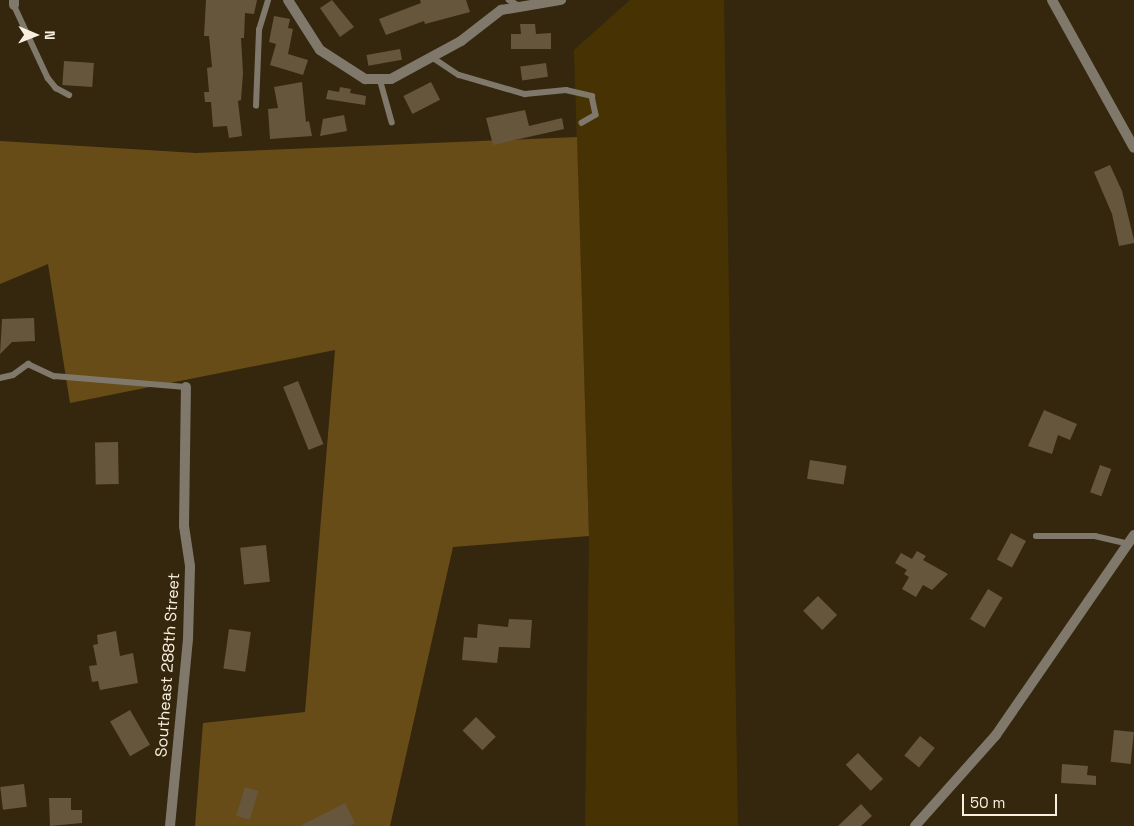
<!DOCTYPE html>
<html>
<head>
<meta charset="utf-8">
<style>
  body { margin:0 }
  #map { position:relative; width:1134px; height:826px; overflow:hidden; background:#35270d; font-family:"Space Grotesk",sans-serif }
  div>[style] { position:absolute }
  .green>* { inset:0; background:#473204 }
  .forest>* { inset:0; background:#674c18 }
  .building>* { inset:0; background:#66563c; transform-origin:0 0 }
  .service>* { height:5.5px; margin:-2.75px; padding:0 2.75px; transform-origin:2.75px; border-radius:2.75px; background:#7f786b }
  .minor>* { height:10px; margin:-5px; padding:0 5px; transform-origin:5px; border-radius:5px; background:#7f786b }
  .tertiary>* { height:10px; margin:-5px; padding:0 5px; transform-origin:5px; border-radius:5px; background:#7f786b }
  span { translate:-50% -50%; white-space:nowrap; text-align:center; line-height:1.15; -webkit-text-stroke:4.5px #35270d; paint-order:stroke }
  .street-label { font-size:16px; color:#f8efdf }
  .north { position:absolute; left:10px; top:10px; width:50px; height:50px; -webkit-text-stroke:4px #35270d; paint-order:stroke; rotate:91deg; font-size:14px; font-weight:700; line-height:20px; text-align:center; color:#f8efdf }
  .north::after { content:''; display:block; margin:auto; width:18px; height:22px; background:#f8efdf; clip-path:polygon(50% 0,100% 100%,50% 72%,0 100%) }
  .scale { position:absolute; left:962px; top:794px; width:95px; height:22px; box-sizing:border-box; border:2px solid #f8efdf; border-top:0; padding-left:6px; font-size:15px; line-height:18px; white-space:nowrap; color:#f8efdf; -webkit-text-stroke:4px #35270d; paint-order:stroke }
</style>
</head>
<body>
<div id="map">
  <div class="green">
    <div style="clip-path:polygon(630px 0,724px 0,738px 826px,585px 826px,589px 536px,574px 50px)"></div>
  </div>
  <div class="forest">
    <div style="clip-path:polygon(577px 137px,589px 536px,453px 547px,390px 826px,195px 826px,203px 723px,305px 712px,335px 350px,70px 403px,48px 264px,0 284px,0 141px,196px 153px)"></div>
  </div>
  <div class="building">
    <div style="clip-path:polygon(206px 0,257px 0,254px 14px,245px 13px,244px 38px,241px 38px,243px 73px,241px 100px,238px 101px,242px 136px,229px 138px,227px 126px,213px 127px,211px 102px,205px 102px,204px 92px,209px 92px,207px 68px,212px 67px,209px 36px,204px 36px)"></div>
    <div style="clip-path:polygon(332px 0,354px 27px,340px 37px,320px 8px)"></div>
    <div style="clip-path:polygon(420px 0,466px 0,470px 12px,425px 24px,424px 21px,386px 35px,379px 19px,421px 3px)"></div>
    <div style="clip-path:polygon(274px 16px,290px 19px,288px 28px,293px 29px,288px 54px,308px 60px,303px 75px,270px 65px,276px 44px,269px 42px)"></div>
    <div style="clip-path:polygon(520px 24px,535px 24px,536px 34px,551px 33px,551px 49px,511px 49px,511px 34px,521px 34px)"></div>
    <div style="left:400px;top:49px;width:11px;height:34px;rotate:80deg"></div>
    <div style="left:64px;top:61px;width:30px;height:24px;rotate:4deg"></div>
    <div style="left:546px;top:63px;width:14px;height:26px;rotate:82deg"></div>
    <div style="clip-path:polygon(302px 82px,306px 122px,309px 121px,312px 136px,270px 139px,268px 109px,278px 108px,274px 87px)"></div>
    <div style="left:431px;top:82px;width:20px;height:31px;rotate:63deg"></div>
    <div style="clip-path:polygon(340px 87px,351px 89px,350px 93px,366px 96px,365px 105px,326px 99px,328px 90px,339px 92px)"></div>
    <div style="clip-path:polygon(525px 110px,529px 126px,562px 118px,564px 129px,493px 145px,486px 118px)"></div>
    <div style="clip-path:polygon(344px 115px,347px 131px,320px 136px,323px 119px)"></div>
    <div style="clip-path:polygon(1110px 165px,1122px 191px,1134px 240px,1134px 243px,1119px 246px,1112px 214px,1094px 172px)"></div>
    <div style="clip-path:polygon(34px 318px,35px 341px,12px 342px,0 354px,2px 319px)"></div>
    <div style="left:298px;top:381px;width:68px;height:16px;rotate:68deg"></div>
    <div style="clip-path:polygon(1044px 410px,1077px 424px,1070px 440px,1058px 435px,1052px 454px,1028px 446px)"></div>
    <div style="left:118px;top:442px;width:42px;height:23px;rotate:89deg"></div>
    <div style="left:810px;top:460px;width:37px;height:19px;rotate:9deg"></div>
    <div style="left:1100px;top:465px;width:12px;height:29px;rotate:20deg"></div>
    <div style="left:1011px;top:533px;width:17px;height:30px;rotate:28deg"></div>
    <div style="left:266px;top:545px;width:37px;height:26px;rotate:84deg"></div>
    <div style="clip-path:polygon(917px 551px,926px 556px,923px 560px,948px 574px,932px 590px,923px 585px,916px 597px,902px 589px,909px 577px,904px 574px,907px 570px,895px 563px,901px 553px,912px 559px)"></div>
    <div style="left:988px;top:589px;width:17px;height:35px;rotate:31deg"></div>
    <div style="left:818px;top:596px;width:27px;height:21px;rotate:45deg"></div>
    <div style="clip-path:polygon(509px 619px,532px 620px,530px 648px,499px 647px,497px 663px,462px 660px,464px 637px,477px 638px,478px 624px,508px 627px)"></div>
    <div style="left:229px;top:629px;width:22px;height:40px;rotate:8deg"></div>
    <div style="clip-path:polygon(116px 631px,120px 656px,133px 653px,138px 683px,100px 690px,98px 681px,92px 682px,89px 666px,97px 665px,93px 645px,98px 644px,97px 635px)"></div>
    <div style="left:130px;top:710px;width:40px;height:23px;rotate:60deg"></div>
    <div style="left:476px;top:717px;width:28px;height:19px;rotate:45deg"></div>
    <div style="left:1114px;top:730px;width:20px;height:32px;rotate:6deg"></div>
    <div style="left:920px;top:736px;width:19px;height:25px;rotate:39deg"></div>
    <div style="left:858px;top:753px;width:36px;height:17px;rotate:46deg"></div>
    <div style="clip-path:polygon(1062px 764px,1088px 766px,1087px 775px,1096px 776px,1096px 785px,1061px 783px)"></div>
    <div style="left:24px;top:784px;width:23px;height:24px;rotate:83deg"></div>
    <div style="left:245px;top:787px;width:14px;height:30px;rotate:17deg"></div>
    <div style="clip-path:polygon(49px 798px,71px 798px,71px 810px,82px 810px,82px 823px,50px 826px)"></div>
    <div style="clip-path:polygon(345px 803px,355px 823px,350px 826px,300px 826px)"></div>
    <div style="clip-path:polygon(861px 804px,872px 816px,861px 826px,838px 826px)"></div>
  </div>
  <div class="service">
    <div style="left:509px;top:0;width:13px;rotate:29deg"></div>
    <div style="left:14px;top:5px;width:81px;rotate:65deg"></div>
    <div style="left:48px;top:78px;width:13px;rotate:51deg"></div>
    <div style="left:56px;top:88px;width:15px;rotate:28deg"></div>
    <div style="left:432px;top:57px;width:32px;rotate:34deg"></div>
    <div style="left:459px;top:75px;width:69px;rotate:16.1deg"></div>
    <div style="left:525px;top:94px;width:41px;rotate:-5.6deg"></div>
    <div style="left:566px;top:90px;width:27px;rotate:13deg"></div>
    <div style="left:592px;top:96px;width:19px;rotate:78deg"></div>
    <div style="left:596px;top:115px;width:16px;rotate:150deg"></div>
    <div style="left:380px;top:79px;width:45px;rotate:74.4deg"></div>
    <div style="left:256px;top:106px;width:76px;rotate:-87.7deg"></div>
    <div style="left:259px;top:30px;width:31px;rotate:-73deg"></div>
    <div style="left:0;top:378px;width:13px;rotate:-13deg"></div>
    <div style="left:13px;top:375px;width:19px;rotate:-36deg"></div>
    <div style="left:28px;top:364px;width:29px;rotate:25deg"></div>
    <div style="left:54px;top:376px;width:132px;rotate:4.8deg"></div>
    <div style="left:1036px;top:536px;width:59px"></div>
    <div style="left:1095px;top:536px;width:35px;rotate:13deg"></div>
  </div>
  <div class="minor">
    <div style="left:288px;top:0;width:59px;rotate:57.4deg"></div>
    <div style="left:320px;top:50px;width:54px;rotate:32.8deg"></div>
    <div style="left:365px;top:79px;width:26px"></div>
    <div style="left:391px;top:79px;width:80px;rotate:-28.5deg"></div>
    <div style="left:461px;top:41px;width:51px;rotate:-37.8deg"></div>
    <div style="left:501px;top:10px;width:61px;rotate:-9.5deg"></div>
    <div style="left:14px;top:5px;width:5px;rotate:-90deg"></div>
    <div style="left:170px;top:826px;width:188px;rotate:-84.5deg"></div>
    <div style="left:188px;top:639px;width:73px;rotate:-88.4deg"></div>
    <div style="left:190px;top:566px;width:40px;rotate:-98.5deg"></div>
    <div style="left:184px;top:526px;width:139px;rotate:-89.2deg"></div>
  </div>
  <div class="tertiary">
    <div style="left:1052px;top:0;width:169px;rotate:61deg"></div>
    <div style="left:915px;top:826px;width:122px;rotate:-48.3deg"></div>
    <div style="left:996px;top:735px;width:243px;rotate:-55.4deg"></div>
  </div>
  <div class="street-label">
    <span style="left:168px;top:665px;rotate:-86deg">Southeast 288th Street</span>
  </div>
  <div class="north">N</div>
  <div class="scale">50 m</div>
</div>
</body>
</html>
